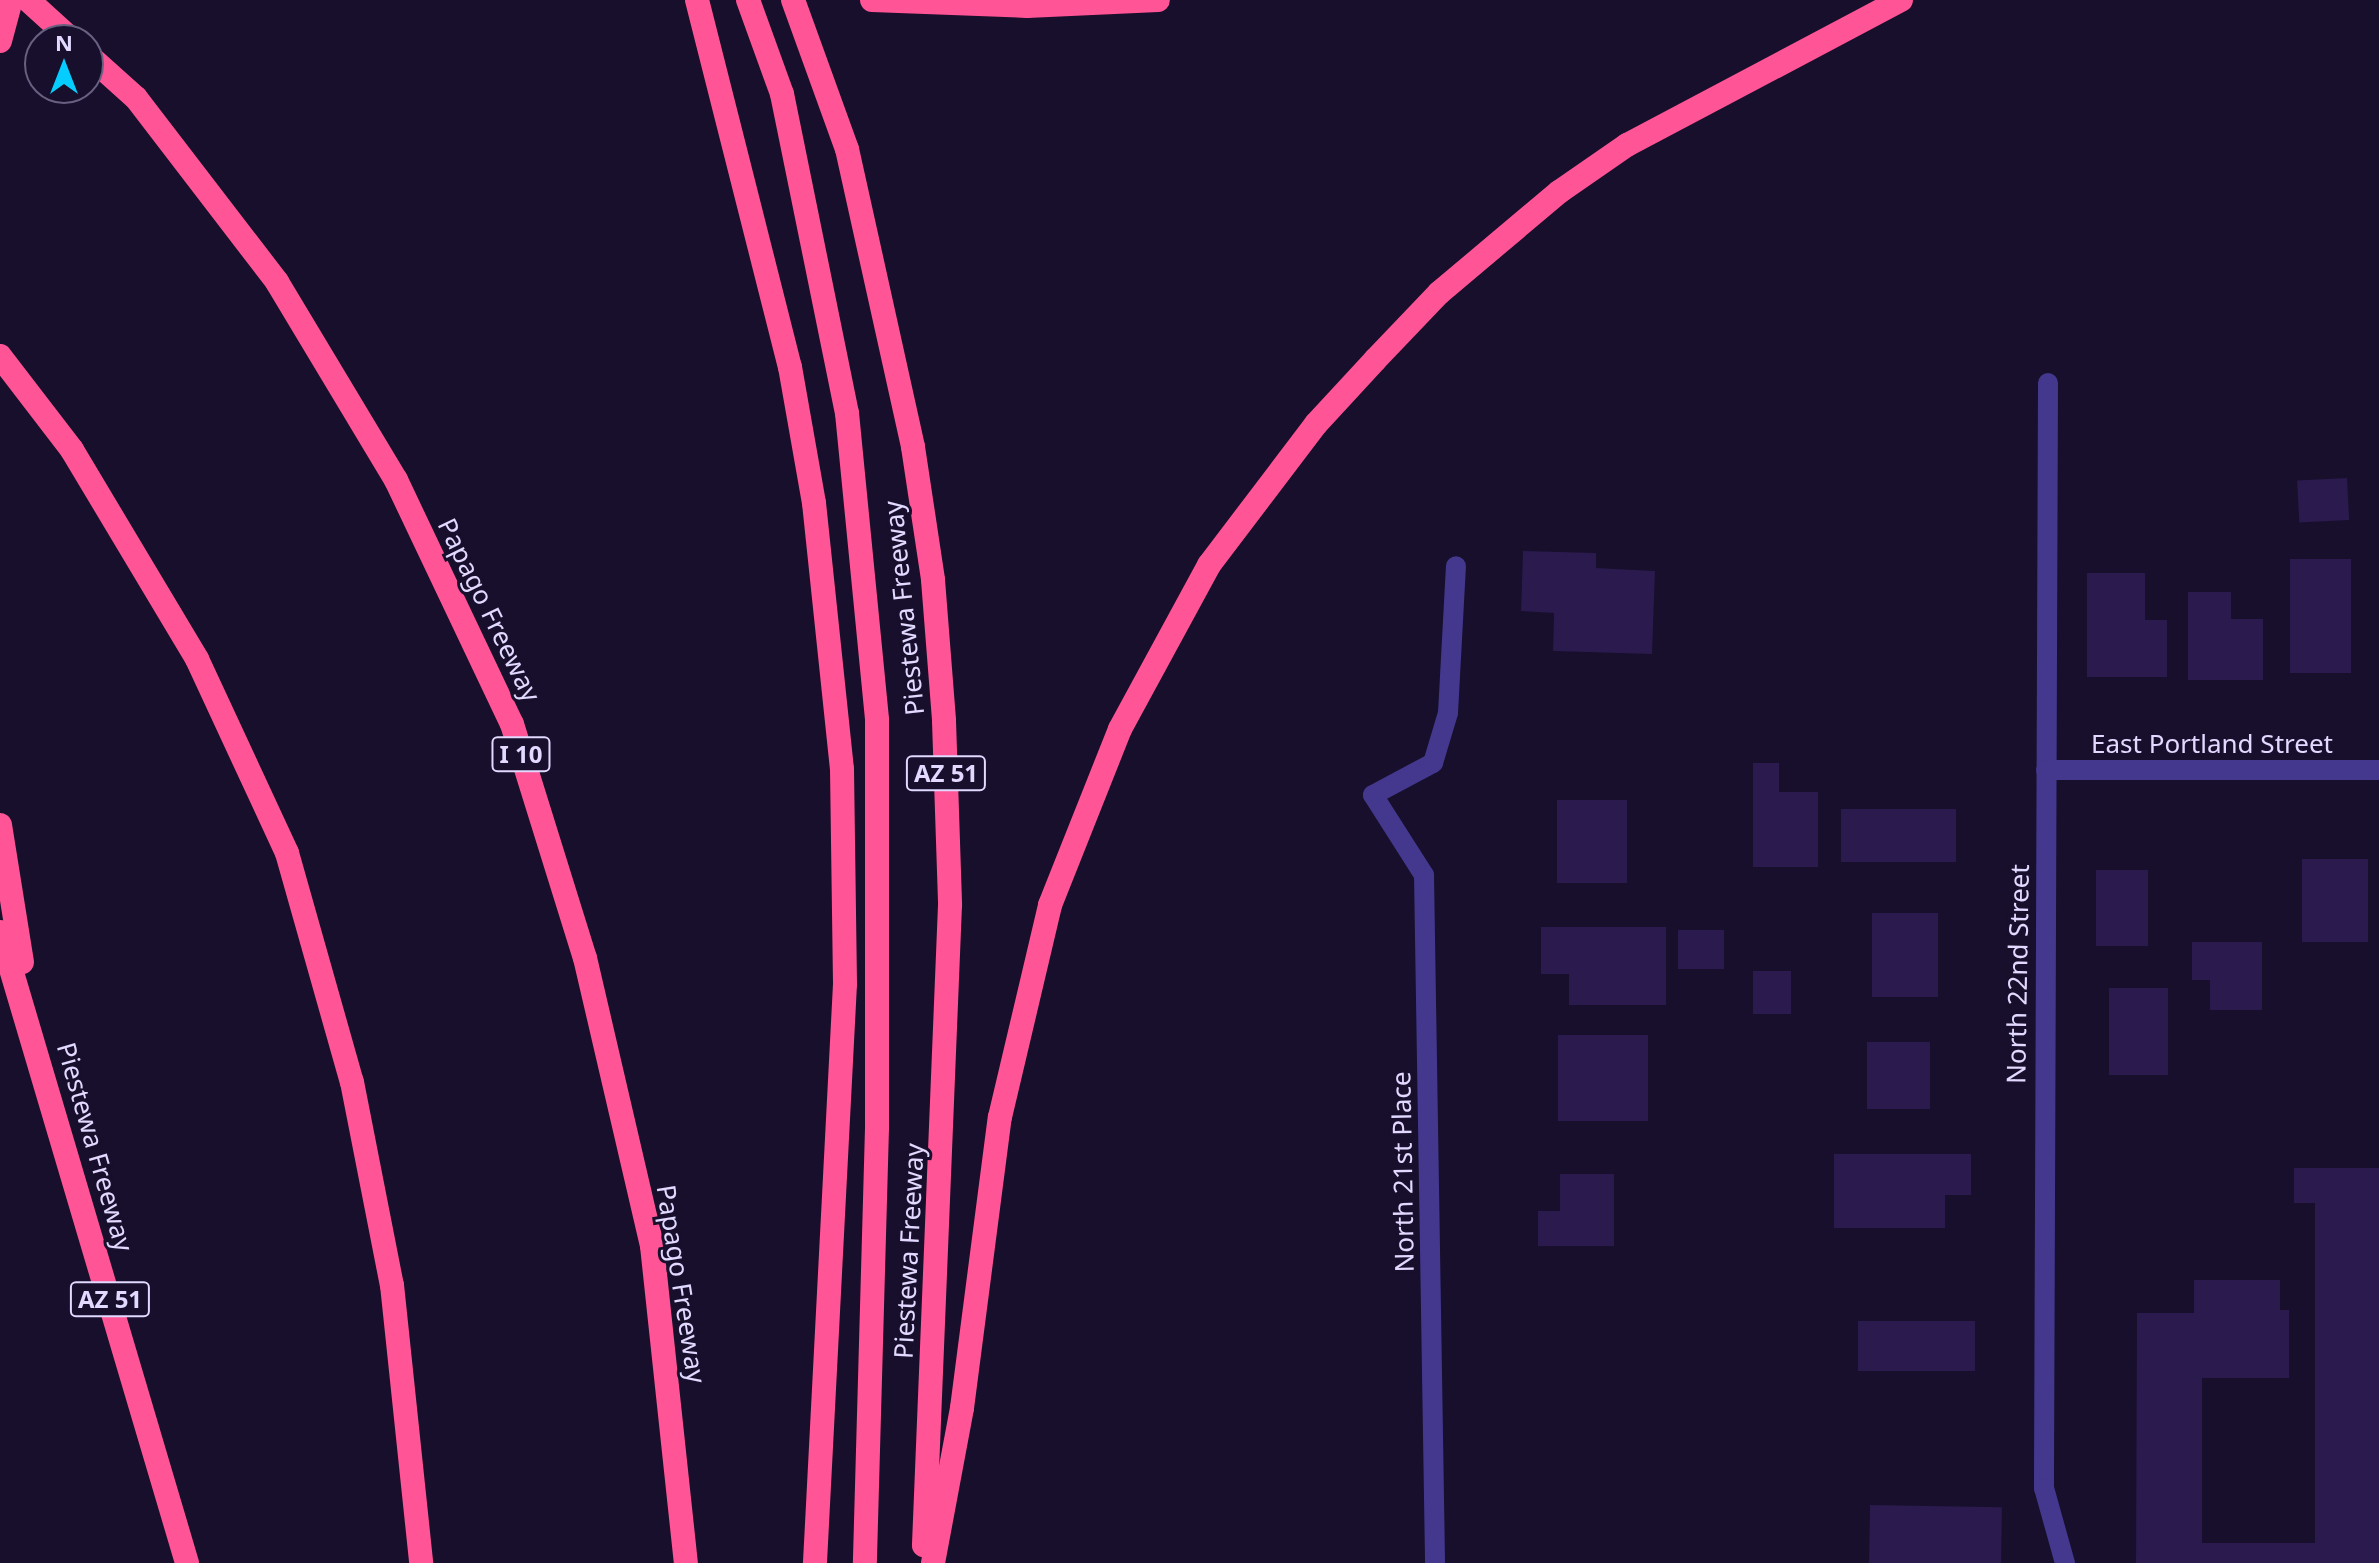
<!DOCTYPE html>
<html>
<head>
<meta charset="utf-8">
<style>
  body { margin:0 }
  #map { position:relative; width:2379px; height:1563px; overflow:hidden; background:#170f2b; font-family:"Noto Sans",sans-serif }
  div>[style] { position:absolute }
  .building>* { inset:0; background:#2a1a4d; transform-origin:0 0 }
  .service>* { height:20px; margin:-10px; padding:0 10px; transform-origin:10px; border-radius:10px; background:#43388d }
  .minor>* { height:20px; margin:-10px; padding:0 10px; transform-origin:10px; border-radius:10px; background:#43388d }
  .motorway>* { height:24px; margin:-12px; padding:0 12px; transform-origin:12px; border-radius:12px; background:#ff5495 }
  span { translate:-50% -50%; white-space:nowrap; text-align:center; line-height:1.15; -webkit-text-stroke:6px #170f2b; paint-order:stroke }
  .shield-label span { padding:2px 6px; background:#170f2b; border:2px solid; border-radius:6px; -webkit-text-stroke-width:0 }
  .shield-label { font-size:24px; color:#e1d9ff; font-weight:700 }
  .street-label { font-size:26px; color:#e1d9ff }
  .north { position:absolute; left:24px; top:24px; width:80px; height:80px; box-sizing:border-box; background:#170f2b; border:2px solid #686080; border-radius:50%; rotate:0deg; font-size:22px; font-weight:700; line-height:32px; text-align:center; color:#e1d9ff }
  .north::after { content:''; display:block; margin:auto; width:28px; height:36px; background:#05cdff; clip-path:polygon(50% 0,100% 100%,50% 72%,0 100%) }
</style>
</head>
<body>
<div id="map">
  <div class="building">
    <div style="left:2347px;top:478px;width:42px;height:50px;rotate:87deg"></div>
    <div style="clip-path:polygon(1523px 551px,1596px 553px,1596px 568px,1655px 571px,1652px 654px,1553px 651px,1554px 613px,1521px 611px)"></div>
    <div style="left:2290px;top:559px;width:61px;height:114px"></div>
    <div style="clip-path:polygon(2087px 573px,2145px 573px,2145px 620px,2167px 620px,2167px 677px,2087px 677px)"></div>
    <div style="clip-path:polygon(2188px 592px,2231px 592px,2231px 619px,2263px 619px,2263px 680px,2188px 680px)"></div>
    <div style="clip-path:polygon(1753px 763px,1779px 763px,1779px 792px,1818px 792px,1818px 867px,1753px 867px)"></div>
    <div style="left:1557px;top:800px;width:70px;height:83px"></div>
    <div style="left:1841px;top:809px;width:115px;height:53px"></div>
    <div style="left:2302px;top:859px;width:66px;height:83px"></div>
    <div style="left:2096px;top:870px;width:52px;height:76px"></div>
    <div style="left:1872px;top:913px;width:66px;height:84px"></div>
    <div style="clip-path:polygon(1541px 927px,1666px 927px,1666px 1005px,1569px 1005px,1569px 974px,1541px 974px)"></div>
    <div style="left:1678px;top:930px;width:46px;height:39px"></div>
    <div style="clip-path:polygon(2192px 942px,2262px 942px,2262px 1010px,2210px 1010px,2210px 980px,2192px 980px)"></div>
    <div style="left:1753px;top:971px;width:38px;height:43px"></div>
    <div style="left:2109px;top:988px;width:59px;height:87px"></div>
    <div style="left:1558px;top:1035px;width:90px;height:86px"></div>
    <div style="left:1867px;top:1042px;width:63px;height:67px"></div>
    <div style="clip-path:polygon(1834px 1154px,1971px 1154px,1971px 1195px,1945px 1195px,1945px 1228px,1834px 1228px)"></div>
    <div style="clip-path:polygon(2294px 1168px,2379px 1168px,2379px 1563px,2136px 1563px,2137px 1313px,2194px 1313px,2194px 1280px,2280px 1280px,2280px 1310px,2289px 1310px,2289px 1378px,2202px 1378px,2202px 1543px,2315px 1543px,2315px 1203px,2294px 1203px)"></div>
    <div style="clip-path:polygon(1560px 1174px,1614px 1174px,1614px 1246px,1538px 1246px,1538px 1211px,1560px 1211px)"></div>
    <div style="left:1858px;top:1321px;width:117px;height:50px"></div>
    <div style="left:1870px;top:1505px;width:132px;height:58px;rotate:1deg"></div>
  </div>
  <div class="service">
    <div style="left:1373px;top:795px;width:68px;rotate:-28.1deg"></div>
    <div style="left:1433px;top:763px;width:52px;rotate:-73.3deg"></div>
    <div style="left:1448px;top:713px;width:147px;rotate:-86.9deg"></div>
  </div>
  <div class="minor">
    <div style="left:2048px;top:383px;width:1105px;rotate:90.21deg"></div>
    <div style="left:2044px;top:1488px;width:78px;rotate:74.4deg"></div>
    <div style="left:2046px;top:770px;width:333px"></div>
    <div style="left:1373px;top:795px;width:95px;rotate:57.5deg"></div>
    <div style="left:1424px;top:875px;width:688px;rotate:89.08deg"></div>
  </div>
  <div class="motorway">
    <div style="left:28px;top:0;width:59px;rotate:42.3deg"></div>
    <div style="left:697px;top:0;width:379px;rotate:75.8deg"></div>
    <div style="left:790px;top:367px;width:138px;rotate:80deg"></div>
    <div style="left:814px;top:503px;width:267px;rotate:84deg"></div>
    <div style="left:842px;top:769px;width:215px;rotate:89.2deg"></div>
    <div style="left:845px;top:984px;width:580px;rotate:92.97deg"></div>
    <div style="left:748px;top:0;width:100px;rotate:70.1deg"></div>
    <div style="left:782px;top:94px;width:326px;rotate:78.5deg"></div>
    <div style="left:847px;top:413px;width:308px;rotate:84.4deg"></div>
    <div style="left:877px;top:720px;width:408px;rotate:90deg"></div>
    <div style="left:877px;top:1128px;width:435px;rotate:91.6deg"></div>
    <div style="left:793px;top:0;width:158px;rotate:70.1deg"></div>
    <div style="left:847px;top:149px;width:305px;rotate:77.5deg"></div>
    <div style="left:913px;top:447px;width:134px;rotate:81.4deg"></div>
    <div style="left:933px;top:580px;width:141px;rotate:85.5deg"></div>
    <div style="left:944px;top:721px;width:184px;rotate:88.1deg"></div>
    <div style="left:950px;top:905px;width:641px;rotate:92.33deg"></div>
    <div style="left:872px;top:0;width:155px;rotate:2.2deg"></div>
    <div style="left:1027px;top:6px;width:131px;rotate:-2.6deg"></div>
    <div style="left:0;top:41px;width:42px;rotate:-75deg"></div>
    <div style="left:88px;top:55px;width:64px;rotate:41.9deg"></div>
    <div style="left:136px;top:98px;width:232px;rotate:52.5deg"></div>
    <div style="left:277px;top:282px;width:231px;rotate:59deg"></div>
    <div style="left:396px;top:480px;width:270px;rotate:64.6deg"></div>
    <div style="left:512px;top:724px;width:245px;rotate:72.7deg"></div>
    <div style="left:585px;top:958px;width:296px;rotate:76.9deg"></div>
    <div style="left:652px;top:1246px;width:319px;rotate:83.9deg"></div>
    <div style="left:0;top:356px;width:118px;rotate:52.5deg"></div>
    <div style="left:72px;top:450px;width:244px;rotate:59.1deg"></div>
    <div style="left:197px;top:659px;width:214px;rotate:65.1deg"></div>
    <div style="left:287px;top:853px;width:238px;rotate:74.2deg"></div>
    <div style="left:352px;top:1082px;width:207px;rotate:78.9deg"></div>
    <div style="left:392px;top:1285px;width:280px;rotate:84deg"></div>
    <div style="left:0;top:825px;width:139px;rotate:80.9deg"></div>
    <div style="left:0;top:932px;width:658px;rotate:73.49deg"></div>
    <div style="left:933px;top:1563px;width:158px;rotate:-79.4deg"></div>
    <div style="left:962px;top:1408px;width:293px;rotate:-82.6deg"></div>
    <div style="left:1000px;top:1117px;width:218px;rotate:-76.7deg"></div>
    <div style="left:1050px;top:905px;width:189px;rotate:-68.3deg"></div>
    <div style="left:1120px;top:729px;width:187px;rotate:-61.5deg"></div>
    <div style="left:1209px;top:565px;width:177px;rotate:-52.8deg"></div>
    <div style="left:1316px;top:424px;width:87px;rotate:-47.3deg"></div>
    <div style="left:1375px;top:360px;width:93px;rotate:-46.3deg"></div>
    <div style="left:1439px;top:293px;width:157px;rotate:-40.1deg"></div>
    <div style="left:1559px;top:192px;width:83px;rotate:-34.7deg"></div>
    <div style="left:1627px;top:145px;width:310px;rotate:-27.9deg"></div>
  </div>
  <div class="shield-label">
    <span style="left:521px;top:754px">I 10</span>
    <span style="left:946px;top:773px">AZ 51</span>
    <span style="left:110px;top:1299px">AZ 51</span>
  </div>
  <div class="street-label">
    <span style="left:904px;top:608px;rotate:-96deg">Piestewa Freeway</span>
    <span style="left:489px;top:610px;rotate:64deg">Papago Freeway</span>
    <span style="left:2212px;top:744px">East Portland Street</span>
    <span style="left:2018px;top:974px;rotate:-89deg">North 22nd Street</span>
    <span style="left:95px;top:1147px;rotate:74deg">Piestewa Freeway</span>
    <span style="left:1403px;top:1172px;rotate:-91deg">North 21st Place</span>
    <span style="left:909px;top:1251px;rotate:-87deg">Piestewa Freeway</span>
    <span style="left:681px;top:1284px;rotate:81deg">Papago Freeway</span>
  </div>
  <div class="north">N</div>
</div>
</body>
</html>
